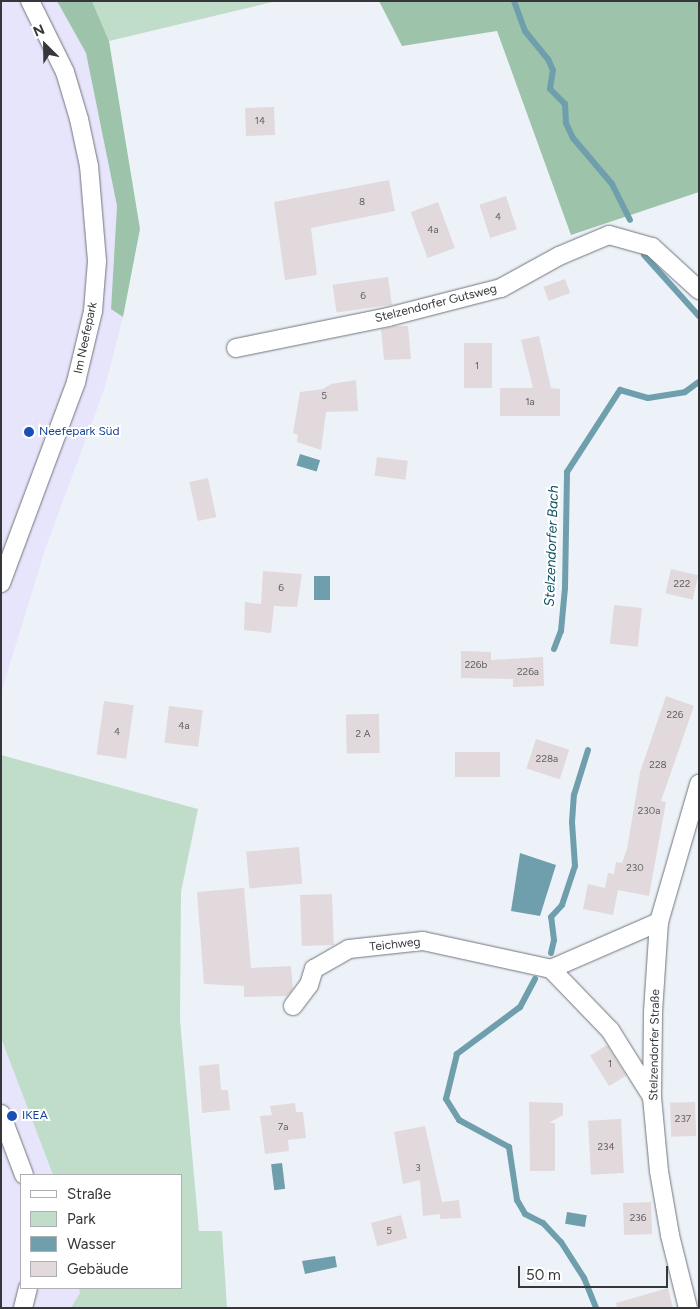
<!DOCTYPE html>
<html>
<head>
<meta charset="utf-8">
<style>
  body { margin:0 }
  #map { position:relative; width:700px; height:1309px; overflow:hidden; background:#edf2f9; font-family:Figtree,sans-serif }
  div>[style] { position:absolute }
  .commercial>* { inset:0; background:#e7e5fb }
  .green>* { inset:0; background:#c0ddca }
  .forest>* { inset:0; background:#9dc4aa }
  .water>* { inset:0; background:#6f9fad; transform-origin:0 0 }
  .stream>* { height:6px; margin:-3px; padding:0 3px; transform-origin:3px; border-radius:3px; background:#6f9fad }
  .building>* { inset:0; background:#e2d9dc; transform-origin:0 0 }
  .roads { filter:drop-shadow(0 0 1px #70757b) drop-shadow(0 0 1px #70757b) }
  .minor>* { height:18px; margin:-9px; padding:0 9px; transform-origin:9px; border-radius:9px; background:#fff }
  .dots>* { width:14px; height:14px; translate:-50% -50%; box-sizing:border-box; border:2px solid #fff; border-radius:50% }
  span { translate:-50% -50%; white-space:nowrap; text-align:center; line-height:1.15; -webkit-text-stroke:4px #fff; paint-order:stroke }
  .number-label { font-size:10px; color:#606062 }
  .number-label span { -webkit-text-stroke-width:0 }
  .street-label { font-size:12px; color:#35373a }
  .transit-label { font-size:12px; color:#164399 }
  .left { translate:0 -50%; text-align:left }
  .water-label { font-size:14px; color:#0d5262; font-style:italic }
  .frame { position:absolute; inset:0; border:2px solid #35373a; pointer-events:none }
  .legend { position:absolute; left:20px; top:1174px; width:162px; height:115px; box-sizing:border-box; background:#fff; border:1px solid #aeafb0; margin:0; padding:6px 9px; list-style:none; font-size:15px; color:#35373a }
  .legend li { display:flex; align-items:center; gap:10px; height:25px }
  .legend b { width:25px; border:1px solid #aeafb0 }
  .north { position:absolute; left:20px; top:20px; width:50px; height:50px; -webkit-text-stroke:4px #fff; paint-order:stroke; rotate:337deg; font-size:14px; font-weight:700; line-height:20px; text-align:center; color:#35373a }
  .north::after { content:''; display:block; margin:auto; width:18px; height:22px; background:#35373a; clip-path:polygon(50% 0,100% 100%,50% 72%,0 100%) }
  .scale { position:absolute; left:518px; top:1266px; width:150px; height:22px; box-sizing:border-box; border:2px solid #35373a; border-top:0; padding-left:6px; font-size:15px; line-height:18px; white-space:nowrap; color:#35373a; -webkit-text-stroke:4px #fff; paint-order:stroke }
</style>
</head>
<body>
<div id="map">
  <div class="commercial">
    <div style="clip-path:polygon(1px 1px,57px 1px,86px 53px,117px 206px,111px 309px,123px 317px,105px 387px,45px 550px,1px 693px)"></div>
    <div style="clip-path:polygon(1px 1038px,53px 1175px,21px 1175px,21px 1288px,79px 1288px,81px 1293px,71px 1308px,1px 1308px)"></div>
  </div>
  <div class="green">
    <div style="clip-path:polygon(92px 1px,277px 1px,109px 41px)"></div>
    <div style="clip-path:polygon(1px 755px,198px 809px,181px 892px,180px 1020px,199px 1231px,222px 1231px,227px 1308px,71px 1308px,80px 1293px,79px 1288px,181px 1288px,181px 1175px,53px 1175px,1px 1038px)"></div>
  </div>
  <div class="forest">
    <div style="clip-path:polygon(57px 1px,92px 1px,109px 41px,140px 229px,123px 317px,111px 309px,117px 206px,86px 53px)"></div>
    <div style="clip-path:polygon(379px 1px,699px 1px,699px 192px,571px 235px,497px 31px,402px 46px)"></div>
  </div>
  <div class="water">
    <div style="left:300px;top:454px;width:21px;height:12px;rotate:17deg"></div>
    <div style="left:314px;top:576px;width:16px;height:24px"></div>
    <div style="clip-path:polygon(520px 853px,556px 865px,540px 916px,511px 911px)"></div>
    <div style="left:282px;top:1163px;width:26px;height:11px;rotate:83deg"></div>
    <div style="left:567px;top:1212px;width:20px;height:12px;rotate:9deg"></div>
    <div style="clip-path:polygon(335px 1256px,337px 1267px,305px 1274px,302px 1261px)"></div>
  </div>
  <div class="stream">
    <div style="left:514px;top:1px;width:32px;rotate:70deg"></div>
    <div style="left:525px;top:31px;width:36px;rotate:51deg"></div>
    <div style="left:548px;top:59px;width:12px;rotate:66deg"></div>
    <div style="left:553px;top:70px;width:19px;rotate:99deg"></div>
    <div style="left:550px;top:89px;width:21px;rotate:45deg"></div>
    <div style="left:565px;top:104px;width:19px;rotate:87deg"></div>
    <div style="left:566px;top:123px;width:17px;rotate:65deg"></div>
    <div style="left:573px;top:138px;width:60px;rotate:49.7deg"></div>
    <div style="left:612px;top:184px;width:40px;rotate:63.4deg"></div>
    <div style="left:644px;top:255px;width:82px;rotate:48deg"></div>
    <div style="left:554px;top:649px;width:19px;rotate:-69deg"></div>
    <div style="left:561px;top:631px;width:43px;rotate:-84.7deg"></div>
    <div style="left:565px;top:588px;width:116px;rotate:-89deg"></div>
    <div style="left:567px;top:472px;width:98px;rotate:-57.1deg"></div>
    <div style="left:620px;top:390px;width:29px;rotate:16deg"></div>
    <div style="left:648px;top:398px;width:37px;rotate:-9deg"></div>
    <div style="left:685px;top:392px;width:17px;rotate:-36deg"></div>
    <div style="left:551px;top:953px;width:13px;rotate:-77deg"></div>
    <div style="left:554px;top:940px;width:23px;rotate:-97deg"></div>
    <div style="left:551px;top:917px;width:16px;rotate:-47deg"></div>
    <div style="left:562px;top:905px;width:41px;rotate:-71.6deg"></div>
    <div style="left:575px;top:866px;width:44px;rotate:-93.9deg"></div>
    <div style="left:572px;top:822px;width:27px;rotate:-86deg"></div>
    <div style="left:574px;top:795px;width:47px;rotate:-72.7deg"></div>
    <div style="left:535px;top:979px;width:32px;rotate:118deg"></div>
    <div style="left:520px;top:1007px;width:79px;rotate:143.3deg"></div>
    <div style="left:457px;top:1054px;width:46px;rotate:103.7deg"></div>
    <div style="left:446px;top:1099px;width:25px;rotate:58deg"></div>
    <div style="left:459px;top:1120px;width:57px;rotate:28.4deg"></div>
    <div style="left:509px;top:1147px;width:54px;rotate:81.4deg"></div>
    <div style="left:517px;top:1200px;width:16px;rotate:60deg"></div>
    <div style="left:525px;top:1214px;width:20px;rotate:27deg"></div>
    <div style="left:543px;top:1223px;width:26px;rotate:47deg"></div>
    <div style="left:561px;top:1242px;width:43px;rotate:57.4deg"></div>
    <div style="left:584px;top:1278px;width:32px;rotate:68deg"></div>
  </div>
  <div class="building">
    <div style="left:274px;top:107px;width:28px;height:29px;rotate:88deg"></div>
    <div style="clip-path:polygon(389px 180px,395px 211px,311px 228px,317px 275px,285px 280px,274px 202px)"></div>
    <div style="left:506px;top:196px;width:35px;height:28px;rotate:72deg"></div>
    <div style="left:438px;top:202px;width:49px;height:29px;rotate:70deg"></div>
    <div style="left:388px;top:277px;width:28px;height:56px;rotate:82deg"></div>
    <div style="left:565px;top:279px;width:15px;height:23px;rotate:70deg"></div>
    <div style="clip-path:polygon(396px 326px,408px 326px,411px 359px,384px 360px,381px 329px)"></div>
    <div style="clip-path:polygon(539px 336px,551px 388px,560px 389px,560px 416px,500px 416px,500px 388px,533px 388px,521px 340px)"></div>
    <div style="left:464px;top:343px;width:28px;height:45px"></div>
    <div style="clip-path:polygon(356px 380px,358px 411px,326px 412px,321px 450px,297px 442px,298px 435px,293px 433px,300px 392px,323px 389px,331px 384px)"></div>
    <div style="left:377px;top:457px;width:31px;height:19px;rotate:7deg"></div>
    <div style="left:208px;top:478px;width:40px;height:19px;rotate:78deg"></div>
    <div style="left:671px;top:569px;width:28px;height:25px;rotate:13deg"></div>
    <div style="clip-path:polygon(263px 571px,302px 574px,297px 607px,274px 606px,271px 633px,244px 630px,245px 602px,261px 604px)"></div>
    <div style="left:614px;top:605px;width:28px;height:39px;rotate:6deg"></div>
    <div style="clip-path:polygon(461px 651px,491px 652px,491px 660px,543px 657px,544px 686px,513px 687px,513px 679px,461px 678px)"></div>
    <div style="clip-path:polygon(666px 696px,694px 706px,661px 801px,666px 802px,649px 896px,618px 890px,613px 915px,583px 909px,588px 884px,605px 888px,608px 873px,614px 874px,616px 862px,622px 863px,627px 849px,640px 772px)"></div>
    <div style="left:104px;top:701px;width:30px;height:54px;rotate:8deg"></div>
    <div style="left:169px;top:706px;width:34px;height:37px;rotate:7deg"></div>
    <div style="left:379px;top:714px;width:39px;height:33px;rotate:89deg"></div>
    <div style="left:536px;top:739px;width:35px;height:31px;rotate:18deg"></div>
    <div style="left:455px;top:752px;width:45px;height:25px"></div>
    <div style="left:299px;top:847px;width:37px;height:53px;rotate:85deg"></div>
    <div style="clip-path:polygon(244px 888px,251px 968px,291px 966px,293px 989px,287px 996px,244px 997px,244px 986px,204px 984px,197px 892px)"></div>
    <div style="left:332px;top:894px;width:51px;height:32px;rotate:88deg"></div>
    <div style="left:607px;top:1045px;width:36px;height:20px;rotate:58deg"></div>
    <div style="clip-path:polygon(219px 1064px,221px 1090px,228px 1090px,230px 1110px,202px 1113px,199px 1066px)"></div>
    <div style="clip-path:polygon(529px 1102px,563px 1103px,563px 1115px,549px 1123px,555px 1123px,555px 1171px,530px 1171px)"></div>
    <div style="left:695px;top:1102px;width:34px;height:25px;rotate:88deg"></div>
    <div style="clip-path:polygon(295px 1103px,296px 1112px,303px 1112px,306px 1138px,288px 1140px,289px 1151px,265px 1154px,260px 1116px,272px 1115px,270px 1106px)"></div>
    <div style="left:621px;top:1119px;width:54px;height:33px;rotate:87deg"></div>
    <div style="clip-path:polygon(425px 1126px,442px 1202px,459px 1200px,461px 1218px,440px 1219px,440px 1214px,423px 1216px,420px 1180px,403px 1184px,394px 1132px)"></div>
    <div style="left:651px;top:1202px;width:32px;height:28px;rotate:88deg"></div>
    <div style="left:401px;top:1215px;width:24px;height:31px;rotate:75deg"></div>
    <div style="clip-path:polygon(668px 1288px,673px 1308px,617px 1308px,616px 1303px)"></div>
  </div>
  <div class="roads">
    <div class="minor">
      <div style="left:236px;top:348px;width:155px;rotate:-11.5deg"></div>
      <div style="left:388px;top:317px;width:117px;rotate:-14.4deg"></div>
      <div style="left:501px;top:288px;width:66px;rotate:-28.9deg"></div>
      <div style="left:559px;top:256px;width:54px;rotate:-22.8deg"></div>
      <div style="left:609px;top:235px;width:45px;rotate:15.6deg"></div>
      <div style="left:652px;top:247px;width:64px;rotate:42.5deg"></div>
      <div style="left:1px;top:583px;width:215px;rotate:-69.5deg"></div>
      <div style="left:76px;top:382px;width:73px;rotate:-76.5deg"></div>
      <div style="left:93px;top:311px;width:50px;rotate:-85.4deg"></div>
      <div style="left:97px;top:261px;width:95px;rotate:-94.8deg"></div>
      <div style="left:89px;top:166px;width:48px;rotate:-102deg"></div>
      <div style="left:79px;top:119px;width:49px;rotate:-106.6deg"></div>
      <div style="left:65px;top:72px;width:79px;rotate:-116.2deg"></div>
      <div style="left:551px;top:969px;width:118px;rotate:-23.5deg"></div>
      <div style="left:293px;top:1006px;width:26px;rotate:-53deg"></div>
      <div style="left:309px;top:985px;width:17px;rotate:-73deg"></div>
      <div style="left:314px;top:969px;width:40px;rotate:-29.7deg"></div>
      <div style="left:349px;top:949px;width:74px;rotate:-6.2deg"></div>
      <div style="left:423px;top:941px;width:131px;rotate:12.3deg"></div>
      <div style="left:551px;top:969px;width:85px;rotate:46deg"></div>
      <div style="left:610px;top:1030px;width:79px;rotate:57.9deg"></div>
      <div style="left:1px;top:1114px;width:65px;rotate:69.3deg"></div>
      <div style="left:23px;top:1308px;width:21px;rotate:-76deg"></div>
      <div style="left:688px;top:1308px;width:75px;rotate:-103.9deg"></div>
      <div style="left:670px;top:1235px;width:65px;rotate:-99.8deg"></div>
      <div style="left:659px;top:1171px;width:74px;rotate:-95.4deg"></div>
      <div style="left:652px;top:1097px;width:85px;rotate:-89.3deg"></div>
      <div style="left:653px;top:1012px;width:90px;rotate:-86.2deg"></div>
      <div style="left:659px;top:922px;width:144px;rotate:-73.8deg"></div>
    </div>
  </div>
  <div class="dots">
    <div style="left:29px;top:432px;background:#1a4fb4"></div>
    <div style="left:12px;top:1116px;background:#1a4fb4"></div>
  </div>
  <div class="number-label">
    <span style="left:260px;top:121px">14</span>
    <span style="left:362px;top:202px">8</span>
    <span style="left:498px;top:217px">4</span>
    <span style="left:433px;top:230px">4a</span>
    <span style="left:363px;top:296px">6</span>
    <span style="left:477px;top:366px">1</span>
    <span style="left:324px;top:396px">5</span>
    <span style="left:530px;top:402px">1a</span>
    <span style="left:682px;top:584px">222</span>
    <span style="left:281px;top:588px">6</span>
    <span style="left:476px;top:665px">226b</span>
    <span style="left:528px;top:672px">226a</span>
    <span style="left:675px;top:715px">226</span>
    <span style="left:184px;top:726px">4a</span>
    <span style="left:117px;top:732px">4</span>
    <span style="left:363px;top:734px">2 A</span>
    <span style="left:547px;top:759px">228a</span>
    <span style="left:658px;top:765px">228</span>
    <span style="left:649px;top:811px">230a</span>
    <span style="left:635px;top:868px">230</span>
    <span style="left:610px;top:1064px">1</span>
    <span style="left:683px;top:1119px">237</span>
    <span style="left:283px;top:1127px">7a</span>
    <span style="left:606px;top:1147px">234</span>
    <span style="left:418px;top:1168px">3</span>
    <span style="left:638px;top:1218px">236</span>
    <span style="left:389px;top:1231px">5</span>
  </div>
  <div class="street-label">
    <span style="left:436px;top:304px;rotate:-14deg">Stelzendorfer Gutsweg</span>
    <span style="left:86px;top:338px;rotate:-78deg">Im Neefepark</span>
    <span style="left:395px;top:945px;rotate:-6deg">Teichweg</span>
    <span style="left:655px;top:1045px;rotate:-89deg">Stelzendorfer Straße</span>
  </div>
  <div class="transit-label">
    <span class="left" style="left:39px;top:432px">Neefepark Süd</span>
    <span class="left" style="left:22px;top:1116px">IKEA</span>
  </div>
  <div class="water-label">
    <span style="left:552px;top:546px;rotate:-88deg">Stelzendorfer Bach</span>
  </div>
  <div class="frame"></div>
  <ul class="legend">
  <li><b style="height:6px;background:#fff"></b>Straße</li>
  <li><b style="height:14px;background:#c0ddca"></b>Park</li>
  <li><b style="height:14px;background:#6f9fad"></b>Wasser</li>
  <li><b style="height:14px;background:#e2d9dc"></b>Gebäude</li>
  </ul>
  <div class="north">N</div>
  <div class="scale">50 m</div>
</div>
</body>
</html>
